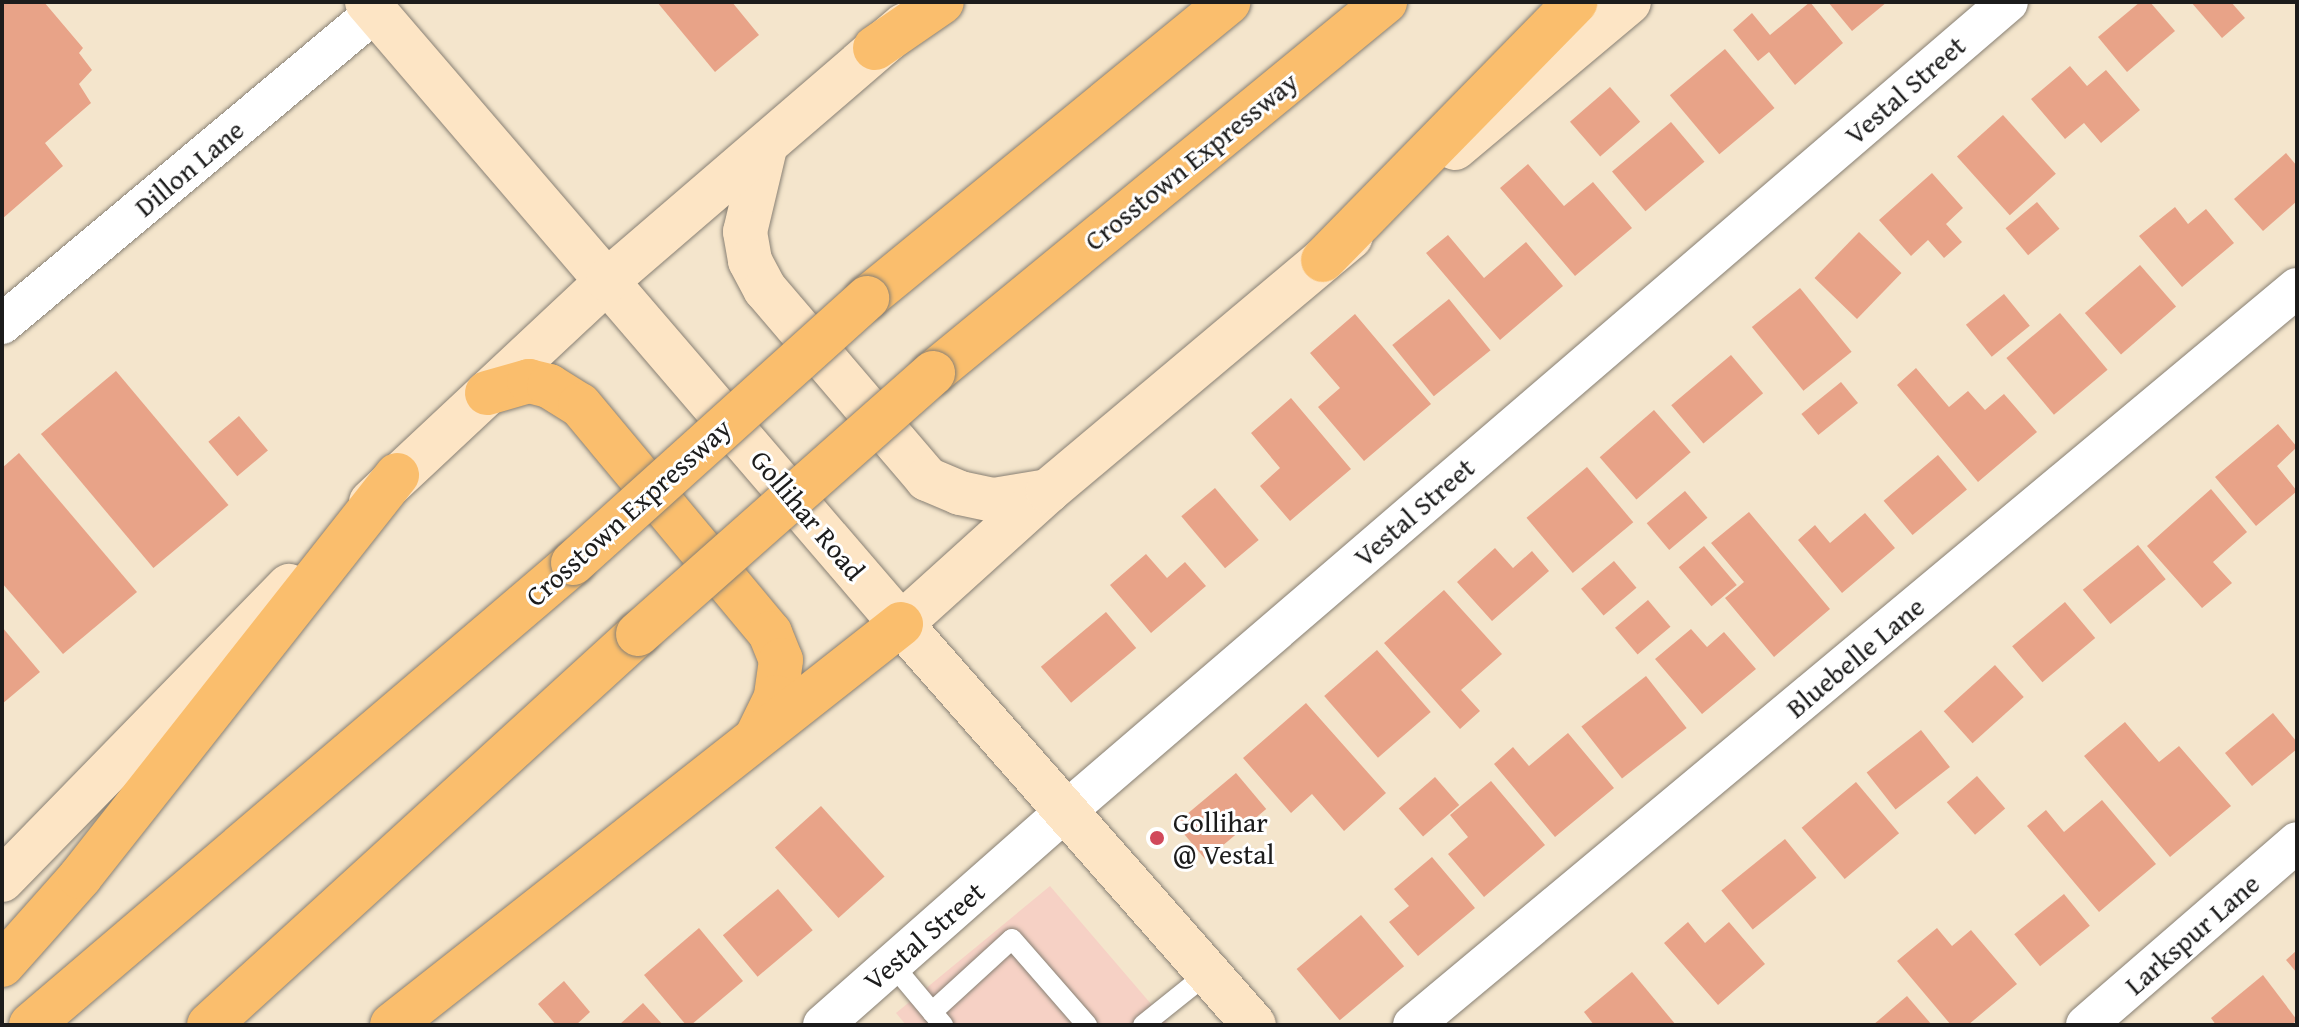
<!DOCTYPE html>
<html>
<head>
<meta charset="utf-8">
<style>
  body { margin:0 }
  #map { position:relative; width:2299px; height:1027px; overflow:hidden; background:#f4e5cc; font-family:"Gentium Book Plus",serif }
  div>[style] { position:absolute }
  .built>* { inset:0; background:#f6d1c5 }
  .building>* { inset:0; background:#e8a388; transform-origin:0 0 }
  .roads { filter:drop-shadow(0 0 2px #888074) drop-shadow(0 0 2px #888074) }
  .service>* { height:20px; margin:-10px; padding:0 10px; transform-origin:10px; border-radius:10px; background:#fff }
  .minor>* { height:40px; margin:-20px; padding:0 20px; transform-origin:20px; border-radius:20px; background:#fff }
  .secondary>* { height:44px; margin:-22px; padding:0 22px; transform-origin:22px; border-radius:22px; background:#fde5c5 }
  .motorway>* { height:44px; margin:-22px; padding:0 22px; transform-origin:22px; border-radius:22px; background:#fabe6d }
  .bridges { filter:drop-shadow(0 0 2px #888074) drop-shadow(0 0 2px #888074) }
  .motorway-bridge>* { height:44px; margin:-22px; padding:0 22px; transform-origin:22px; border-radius:22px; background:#fabe6d }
  .dots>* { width:22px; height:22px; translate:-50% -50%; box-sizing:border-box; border:4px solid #fff; border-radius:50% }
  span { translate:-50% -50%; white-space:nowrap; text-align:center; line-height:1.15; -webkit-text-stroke:6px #fff; paint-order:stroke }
  .street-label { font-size:28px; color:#1c1c1c }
  .poi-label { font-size:28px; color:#1c1c1c }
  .left { translate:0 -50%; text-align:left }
  .frame { position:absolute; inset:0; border:4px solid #1c1c1c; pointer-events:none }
</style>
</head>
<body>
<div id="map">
  <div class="built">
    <div style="clip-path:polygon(1050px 886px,1169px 1025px,906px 1025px,896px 1013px)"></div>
  </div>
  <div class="building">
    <div style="clip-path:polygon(2px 2px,44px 2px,83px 48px,79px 53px,92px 70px,79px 84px,91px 103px,45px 143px,63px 166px,2px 219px)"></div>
    <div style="clip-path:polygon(657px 2px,732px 2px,759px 35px,715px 72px)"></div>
    <div style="clip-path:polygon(1810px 2px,1843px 43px,1795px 85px,1769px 52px,1758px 61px,1733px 30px,1752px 13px,1770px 35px)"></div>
    <div style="clip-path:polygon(1828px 2px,1887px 2px,1852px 31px)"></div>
    <div style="clip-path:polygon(2140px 2px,2150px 2px,2175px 31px,2127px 72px,2098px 37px)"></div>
    <div style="clip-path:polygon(2191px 2px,2231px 2px,2245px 18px,2222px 38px)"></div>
    <div style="left:1725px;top:49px;width:77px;height:72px;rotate:50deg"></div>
    <div style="clip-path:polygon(2070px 66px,2087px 86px,2106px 70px,2140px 110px,2101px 143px,2084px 123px,2065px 139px,2031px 99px)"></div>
    <div style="left:1610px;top:87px;width:46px;height:53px;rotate:49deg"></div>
    <div style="left:2003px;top:115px;width:79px;height:62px;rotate:48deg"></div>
    <div style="left:1671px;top:122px;width:52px;height:77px;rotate:50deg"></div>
    <div style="clip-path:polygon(2286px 153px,2297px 166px,2297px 201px,2263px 231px,2234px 199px)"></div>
    <div style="clip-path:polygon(1528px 164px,1564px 206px,1593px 182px,1632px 228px,1575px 276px,1500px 188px)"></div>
    <div style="clip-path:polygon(1932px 173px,1963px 208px,1946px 224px,1962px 242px,1944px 258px,1928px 240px,1911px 256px,1879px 220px)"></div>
    <div style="left:2037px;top:202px;width:35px;height:41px;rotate:50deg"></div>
    <div style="clip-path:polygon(2175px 207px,2188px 224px,2206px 209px,2234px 243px,2182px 287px,2139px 236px)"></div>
    <div style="left:1859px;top:232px;width:59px;height:64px;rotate:44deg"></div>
    <div style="clip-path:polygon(1448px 235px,1484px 278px,1526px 242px,1563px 286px,1500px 340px,1426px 253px)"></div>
    <div style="left:2140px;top:265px;width:55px;height:73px;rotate:49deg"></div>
    <div style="left:1800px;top:288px;width:82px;height:62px;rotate:51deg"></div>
    <div style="left:2004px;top:294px;width:41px;height:49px;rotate:51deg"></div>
    <div style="left:1449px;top:299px;width:66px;height:73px;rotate:51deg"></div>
    <div style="left:2060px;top:313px;width:74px;height:70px;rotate:50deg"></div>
    <div style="clip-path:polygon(1355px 314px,1431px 404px,1364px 461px,1318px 407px,1340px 388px,1310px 353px)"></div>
    <div style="left:1731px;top:355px;width:50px;height:78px;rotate:50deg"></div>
    <div style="clip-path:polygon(1916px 368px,1949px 407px,1968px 391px,1985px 410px,2004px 394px,2037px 432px,1978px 482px,1897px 385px)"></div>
    <div style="left:116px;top:371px;width:175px;height:98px;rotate:50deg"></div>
    <div style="left:1841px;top:382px;width:27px;height:51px;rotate:51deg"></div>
    <div style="clip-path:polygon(1291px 398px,1351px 469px,1290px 521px,1260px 486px,1280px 468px,1251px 433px)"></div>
    <div style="left:1654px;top:410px;width:56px;height:72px;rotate:49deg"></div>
    <div style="left:239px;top:416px;width:45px;height:40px;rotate:50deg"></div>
    <div style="clip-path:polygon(2278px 424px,2297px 447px,2277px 466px,2297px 491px,2256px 526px,2215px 477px)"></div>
    <div style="clip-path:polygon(19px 453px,137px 592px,63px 654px,2px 583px,2px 468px)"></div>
    <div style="left:1938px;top:455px;width:45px;height:71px;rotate:50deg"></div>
    <div style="left:1587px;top:467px;width:72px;height:79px;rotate:50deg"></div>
    <div style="left:1215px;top:488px;width:68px;height:44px;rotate:50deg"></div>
    <div style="clip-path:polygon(2211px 489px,2247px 532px,2213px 562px,2232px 583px,2202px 608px,2147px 546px)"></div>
    <div style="left:1685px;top:491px;width:35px;height:50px;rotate:50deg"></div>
    <div style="clip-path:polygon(1749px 512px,1830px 609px,1774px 657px,1725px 598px,1744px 582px,1711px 543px)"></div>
    <div style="clip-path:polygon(1865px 513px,1895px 548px,1842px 593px,1798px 540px,1815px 525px,1830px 543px)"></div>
    <div style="left:2138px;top:545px;width:44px;height:71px;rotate:51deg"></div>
    <div style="left:1704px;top:546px;width:51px;height:33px;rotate:50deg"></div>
    <div style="clip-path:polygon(1495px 548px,1513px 568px,1532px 551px,1549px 571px,1492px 621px,1457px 582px)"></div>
    <div style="clip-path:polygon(1146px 554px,1167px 578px,1185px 562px,1206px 586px,1151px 633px,1110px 585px)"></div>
    <div style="left:1614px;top:561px;width:35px;height:43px;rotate:50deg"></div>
    <div style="clip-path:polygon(1444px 590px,1502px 654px,1461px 690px,1480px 711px,1460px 729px,1384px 643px)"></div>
    <div style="left:1648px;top:600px;width:35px;height:43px;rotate:50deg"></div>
    <div style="left:2065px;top:602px;width:47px;height:69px;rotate:50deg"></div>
    <div style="left:1106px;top:612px;width:47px;height:85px;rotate:50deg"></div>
    <div style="clip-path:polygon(2px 627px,40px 672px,2px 704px)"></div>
    <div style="clip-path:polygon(1691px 629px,1707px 647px,1724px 632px,1756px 669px,1702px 714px,1655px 659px)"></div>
    <div style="left:1377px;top:650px;width:82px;height:70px;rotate:49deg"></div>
    <div style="left:1995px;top:665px;width:43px;height:69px;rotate:48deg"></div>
    <div style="left:1646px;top:676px;width:66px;height:82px;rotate:52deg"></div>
    <div style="clip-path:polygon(1306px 703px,1386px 793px,1344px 831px,1312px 794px,1291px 813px,1243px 758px)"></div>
    <div style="clip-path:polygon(2273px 713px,2297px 742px,2297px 749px,2252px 786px,2225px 753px)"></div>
    <div style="clip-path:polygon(2125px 722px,2159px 762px,2179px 746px,2231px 806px,2170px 857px,2084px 756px)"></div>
    <div style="left:1921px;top:730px;width:47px;height:69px;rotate:52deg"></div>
    <div style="clip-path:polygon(1568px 733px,1614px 788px,1555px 837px,1494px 764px,1513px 747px,1529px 766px)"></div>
    <div style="left:1236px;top:773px;width:47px;height:79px;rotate:50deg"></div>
    <div style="left:1977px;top:776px;width:43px;height:40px;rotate:49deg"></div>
    <div style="left:1435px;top:777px;width:37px;height:48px;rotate:49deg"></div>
    <div style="clip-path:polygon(1491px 781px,1545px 845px,1484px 897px,1448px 854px,1468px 837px,1450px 815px)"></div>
    <div style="left:1856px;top:782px;width:67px;height:71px;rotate:50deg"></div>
    <div style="clip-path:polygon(2102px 800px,2156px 864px,2099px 912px,2027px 826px,2046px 810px,2064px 832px)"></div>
    <div style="left:821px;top:806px;width:95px;height:62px;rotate:48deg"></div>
    <div style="left:1785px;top:839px;width:50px;height:82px;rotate:51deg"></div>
    <div style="clip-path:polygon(1432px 857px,1475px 908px,1418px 956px,1389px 922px,1409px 906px,1394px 889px)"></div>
    <div style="left:778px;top:889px;width:54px;height:72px;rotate:50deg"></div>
    <div style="left:2064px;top:894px;width:41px;height:64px;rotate:51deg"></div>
    <div style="left:1361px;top:915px;width:67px;height:84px;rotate:50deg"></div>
    <div style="clip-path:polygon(1688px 922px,1705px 943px,1729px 922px,1765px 964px,1718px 1005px,1664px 943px)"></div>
    <div style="clip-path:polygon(699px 928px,743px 981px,691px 1025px,686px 1025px,644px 975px)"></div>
    <div style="clip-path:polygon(1937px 928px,1952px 946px,1971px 930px,2017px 984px,1968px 1025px,1951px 1025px,1897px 961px)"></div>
    <div style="clip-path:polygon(2297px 950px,2297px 973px,2286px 960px)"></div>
    <div style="clip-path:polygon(1632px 972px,1676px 1025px,1594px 1025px,1584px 1012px)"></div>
    <div style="clip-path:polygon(2263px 975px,2297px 1020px,2291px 1025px,2216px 1025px,2211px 1018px)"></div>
    <div style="clip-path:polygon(564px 981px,590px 1012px,576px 1025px,556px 1025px,538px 1004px)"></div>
    <div style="clip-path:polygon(1907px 996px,1932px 1025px,1873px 1025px)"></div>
    <div style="clip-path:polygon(643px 1003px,663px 1025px,619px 1025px)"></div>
  </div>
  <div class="roads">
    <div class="service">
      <div style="left:892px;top:964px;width:80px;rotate:50.1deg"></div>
      <div style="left:932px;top:1012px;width:108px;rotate:-42.4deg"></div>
      <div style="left:1012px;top:939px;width:114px;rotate:48.9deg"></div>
      <div style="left:1143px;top:1025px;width:83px;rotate:-38.7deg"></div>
    </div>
    <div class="minor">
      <div style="left:2px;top:324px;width:486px;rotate:-39.9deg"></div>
      <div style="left:823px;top:1025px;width:322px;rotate:-41.4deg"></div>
      <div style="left:1065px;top:812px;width:1243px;rotate:-40.66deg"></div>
      <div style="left:1413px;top:1025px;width:1151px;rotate:-39.82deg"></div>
      <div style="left:2086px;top:1025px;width:279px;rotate:-40.9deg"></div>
    </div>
    <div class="secondary">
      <div style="left:367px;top:2px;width:820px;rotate:49.35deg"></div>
      <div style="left:901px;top:624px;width:534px;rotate:48.64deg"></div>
      <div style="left:765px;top:148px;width:86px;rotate:103.4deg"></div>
      <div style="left:745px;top:232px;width:29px;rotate:80deg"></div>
      <div style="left:750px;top:261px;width:32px;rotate:62deg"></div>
      <div style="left:765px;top:289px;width:250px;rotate:49.5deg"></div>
      <div style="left:927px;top:479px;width:36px;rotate:23deg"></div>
      <div style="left:960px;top:493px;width:35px;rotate:12deg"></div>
      <div style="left:994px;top:500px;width:55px;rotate:-9.5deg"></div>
      <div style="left:1455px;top:148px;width:227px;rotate:-40deg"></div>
      <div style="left:371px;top:502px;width:325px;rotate:-43.1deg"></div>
      <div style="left:608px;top:280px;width:391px;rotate:-40.7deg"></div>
      <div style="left:901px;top:624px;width:198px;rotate:-42.1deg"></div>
      <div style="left:1048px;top:491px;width:395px;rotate:-40deg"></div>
      <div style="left:2px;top:880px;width:411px;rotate:-45.7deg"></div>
    </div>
    <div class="motorway">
      <div style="left:875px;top:48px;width:81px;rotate:-34.5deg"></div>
      <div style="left:1323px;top:260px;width:361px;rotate:-45.6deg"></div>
      <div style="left:867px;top:298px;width:467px;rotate:-39.3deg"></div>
      <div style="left:933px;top:373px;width:585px;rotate:-39.38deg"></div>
      <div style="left:487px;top:393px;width:44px;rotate:-15.9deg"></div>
      <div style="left:529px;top:381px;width:21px;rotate:14deg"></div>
      <div style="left:549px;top:386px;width:36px;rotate:32deg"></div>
      <div style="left:580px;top:405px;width:297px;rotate:50.2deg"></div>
      <div style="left:770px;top:633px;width:29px;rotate:68deg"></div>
      <div style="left:781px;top:660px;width:37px;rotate:98deg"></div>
      <div style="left:776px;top:697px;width:41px;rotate:115.9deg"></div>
      <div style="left:2px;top:965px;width:118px;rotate:-48.4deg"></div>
      <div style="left:80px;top:877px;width:512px;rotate:-51.74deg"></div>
      <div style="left:31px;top:1025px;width:712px;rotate:-40.44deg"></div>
      <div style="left:209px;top:1025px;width:580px;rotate:-42.35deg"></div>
      <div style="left:392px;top:1025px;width:648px;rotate:-38.23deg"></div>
    </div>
  </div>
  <div class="bridges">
    <div class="motorway-bridge">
      <div style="left:573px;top:563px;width:396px;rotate:-42deg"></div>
      <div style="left:638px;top:634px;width:394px;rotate:-41.5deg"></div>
    </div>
  </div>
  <div class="dots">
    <div style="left:1157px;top:838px;background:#d1495b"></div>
  </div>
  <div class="street-label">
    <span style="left:1905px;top:90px;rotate:-41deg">Vestal Street</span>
    <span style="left:1191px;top:161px;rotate:-39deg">Crosstown Expressway</span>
    <span style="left:189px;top:168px;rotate:-40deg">Dillon Lane</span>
    <span style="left:628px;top:512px;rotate:-42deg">Crosstown Expressway</span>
    <span style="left:1414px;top:512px;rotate:-41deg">Vestal Street</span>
    <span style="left:808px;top:515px;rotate:50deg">Gollihar Road</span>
    <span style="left:1855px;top:657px;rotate:-40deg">Bluebelle Lane</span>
    <span style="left:2192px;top:934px;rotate:-41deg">Larkspur Lane</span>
    <span style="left:924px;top:936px;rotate:-41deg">Vestal Street</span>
  </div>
  <div class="poi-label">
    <span class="left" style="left:1173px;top:838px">Gollihar<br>@ Vestal</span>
  </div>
  <div class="frame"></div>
</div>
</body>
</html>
